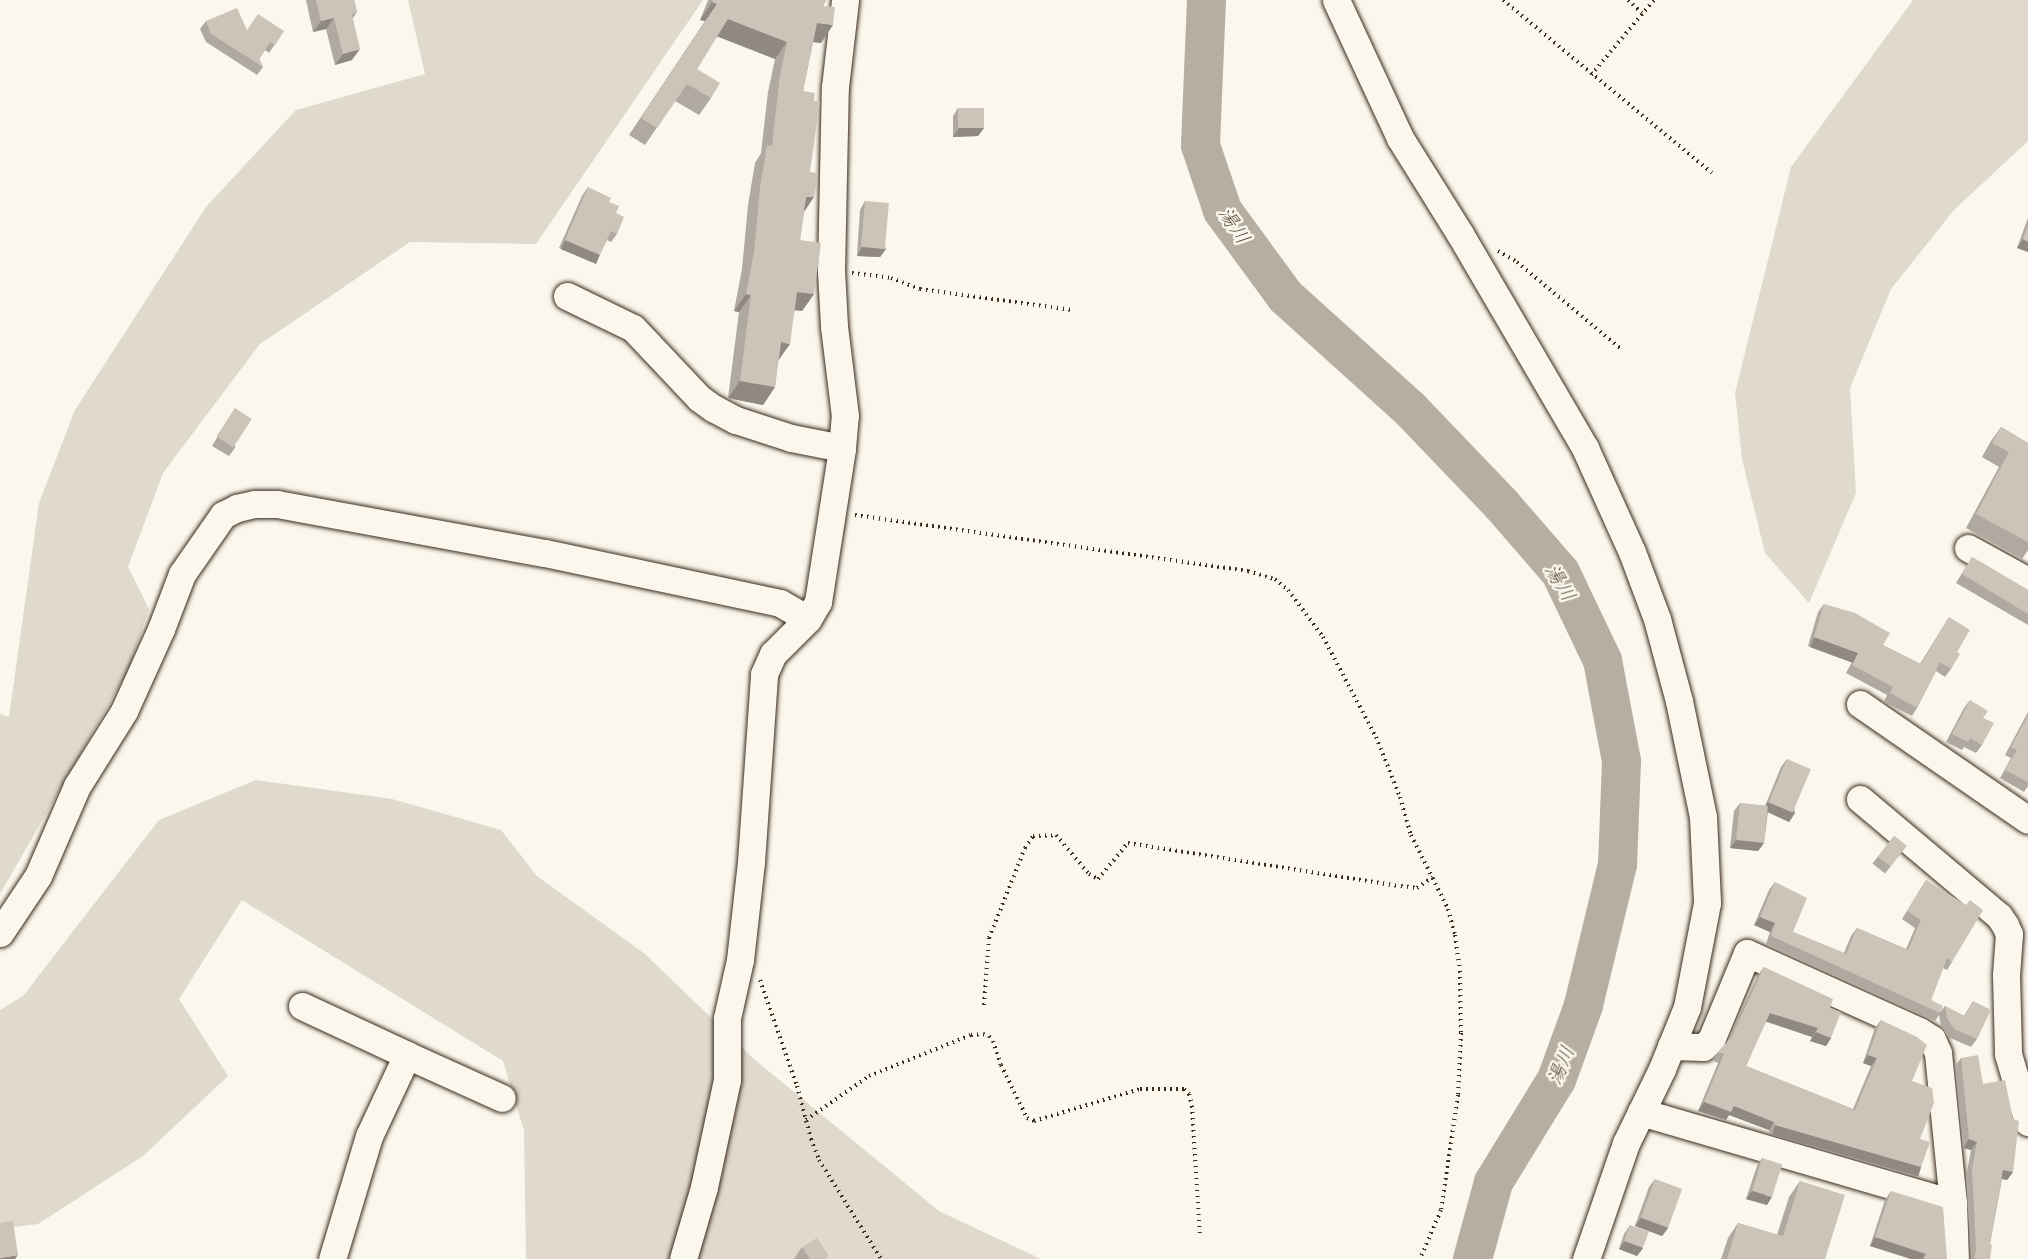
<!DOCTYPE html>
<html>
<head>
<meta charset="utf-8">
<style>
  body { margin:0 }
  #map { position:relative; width:2028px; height:1259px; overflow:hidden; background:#fbf7ec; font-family:"Patrick Hand","Klee One",sans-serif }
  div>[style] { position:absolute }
  .green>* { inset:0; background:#dfd9ce }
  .river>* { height:39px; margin:-19.5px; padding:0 19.5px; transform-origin:19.5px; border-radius:19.5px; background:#b6aea2 }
  .path>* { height:4px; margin-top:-2px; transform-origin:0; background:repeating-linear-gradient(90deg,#3b2a1e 0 1.5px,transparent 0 6px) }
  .roads { filter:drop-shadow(0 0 2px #3b2a1e) drop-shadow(0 0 2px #3b2a1e) }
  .minor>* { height:27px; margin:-13.5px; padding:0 13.5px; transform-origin:13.5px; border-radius:13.5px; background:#fbf7ec }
  .wall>* { inset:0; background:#afa99f; transform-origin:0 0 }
  .shaded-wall>* { inset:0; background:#8f8982; transform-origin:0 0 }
  .building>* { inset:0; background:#ccc4b9; transform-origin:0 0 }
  span { translate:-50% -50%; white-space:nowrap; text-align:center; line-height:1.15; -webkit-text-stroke:5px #fbf7ec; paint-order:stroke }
  .water-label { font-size:20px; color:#605246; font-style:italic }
</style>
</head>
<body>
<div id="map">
  <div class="green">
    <div style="clip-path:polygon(408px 0,703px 0,536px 244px,410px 242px,260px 344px,163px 473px,128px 567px,149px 609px,129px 669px,0 894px,0 714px,9px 717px,39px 503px,75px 410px,206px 207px,296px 110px,425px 74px)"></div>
    <div style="clip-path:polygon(1913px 0,2028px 0,2028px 141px,1954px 210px,1891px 289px,1850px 388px,1856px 493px,1809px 603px,1765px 553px,1742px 459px,1735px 393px,1791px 167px)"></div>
    <div style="clip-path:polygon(256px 780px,392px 799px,501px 830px,537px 876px,645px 954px,755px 1060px,939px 1211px,1041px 1259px,526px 1259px,524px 1131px,503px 1061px,242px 900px,179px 999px,228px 1076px,143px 1156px,38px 1224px,0 1229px,0 1010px,23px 996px,159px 820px)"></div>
  </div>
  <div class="river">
    <div style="left:1206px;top:0;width:145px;rotate:92.4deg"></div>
    <div style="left:1200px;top:145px;width:69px;rotate:71.3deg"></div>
    <div style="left:1222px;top:210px;width:107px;rotate:53.8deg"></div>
    <div style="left:1285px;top:296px;width:169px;rotate:42.1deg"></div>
    <div style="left:1410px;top:409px;width:132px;rotate:46.2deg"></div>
    <div style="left:1501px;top:504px;width:90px;rotate:49.1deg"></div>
    <div style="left:1560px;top:572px;width:98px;rotate:64.5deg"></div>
    <div style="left:1602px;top:660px;width:103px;rotate:79.3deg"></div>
    <div style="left:1621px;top:761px;width:103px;rotate:92.2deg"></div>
    <div style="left:1617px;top:864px;width:145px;rotate:103.6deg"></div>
    <div style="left:1583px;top:1005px;width:79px;rotate:110deg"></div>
    <div style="left:1556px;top:1079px;width:121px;rotate:121.5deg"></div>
    <div style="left:1493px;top:1182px;width:80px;rotate:105.3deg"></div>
  </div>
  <div class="path">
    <div style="left:1503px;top:0;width:271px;rotate:39.6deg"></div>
    <div style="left:1628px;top:0;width:19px;rotate:43deg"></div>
    <div style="left:1591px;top:75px;width:98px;rotate:-50deg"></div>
    <div style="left:1498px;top:251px;width:22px;rotate:30deg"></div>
    <div style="left:1517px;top:262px;width:136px;rotate:39.9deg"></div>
    <div style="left:852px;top:273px;width:39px;rotate:7deg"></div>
    <div style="left:891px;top:278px;width:31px;rotate:21deg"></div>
    <div style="left:920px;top:289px;width:154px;rotate:7.8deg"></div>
    <div style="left:855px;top:515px;width:397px;rotate:8.1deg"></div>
    <div style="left:1248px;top:571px;width:28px;rotate:17deg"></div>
    <div style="left:1275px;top:579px;width:17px;rotate:40deg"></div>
    <div style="left:1288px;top:590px;width:59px;rotate:53.3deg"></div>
    <div style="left:1323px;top:637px;width:113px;rotate:62.1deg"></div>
    <div style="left:1376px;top:737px;width:65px;rotate:68.2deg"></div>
    <div style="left:1400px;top:797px;width:40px;rotate:74deg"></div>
    <div style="left:1411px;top:835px;width:83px;rotate:63.4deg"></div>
    <div style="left:1448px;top:909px;width:27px;rotate:75deg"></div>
    <div style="left:1455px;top:935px;width:36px;rotate:82deg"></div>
    <div style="left:1460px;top:971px;width:62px;rotate:89.1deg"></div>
    <div style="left:1461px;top:1033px;width:62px;rotate:92.8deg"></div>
    <div style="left:1458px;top:1095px;width:116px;rotate:98.4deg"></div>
    <div style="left:1441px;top:1210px;width:53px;rotate:113.2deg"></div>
    <div style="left:760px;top:980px;width:112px;rotate:70.8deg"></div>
    <div style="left:797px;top:1086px;width:55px;rotate:75.2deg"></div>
    <div style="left:811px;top:1139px;width:22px;rotate:69deg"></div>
    <div style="left:819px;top:1160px;width:117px;rotate:57.9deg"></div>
    <div style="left:984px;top:1005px;width:67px;rotate:-85.7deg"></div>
    <div style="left:989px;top:938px;width:97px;rotate:-68.2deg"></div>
    <div style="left:1025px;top:848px;width:14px;rotate:-56deg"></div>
    <div style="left:1033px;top:836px;width:23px;rotate:-2deg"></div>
    <div style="left:1056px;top:835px;width:51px;rotate:49.8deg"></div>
    <div style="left:1089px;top:874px;width:10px;rotate:29deg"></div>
    <div style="left:1098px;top:879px;width:47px;rotate:-50.2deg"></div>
    <div style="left:1128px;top:843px;width:276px;rotate:9deg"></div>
    <div style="left:1401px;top:886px;width:16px;rotate:7deg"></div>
    <div style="left:1417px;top:888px;width:19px;rotate:-35deg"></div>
    <div style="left:806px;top:1120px;width:77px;rotate:-34.9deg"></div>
    <div style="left:869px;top:1076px;width:110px;rotate:-21.9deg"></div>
    <div style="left:971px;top:1035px;width:12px;rotate:-5deg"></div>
    <div style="left:983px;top:1034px;width:6px;rotate:18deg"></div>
    <div style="left:989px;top:1036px;width:6px;rotate:51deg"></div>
    <div style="left:993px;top:1041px;width:25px;rotate:72deg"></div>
    <div style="left:1001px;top:1065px;width:59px;rotate:63.9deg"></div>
    <div style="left:1027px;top:1118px;width:8px;rotate:23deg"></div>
    <div style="left:1034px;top:1121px;width:111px;rotate:-16.8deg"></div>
    <div style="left:1140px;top:1089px;width:44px"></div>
    <div style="left:1184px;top:1089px;width:7px;rotate:45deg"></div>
    <div style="left:1189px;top:1094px;width:12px;rotate:76deg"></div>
    <div style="left:1192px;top:1106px;width:130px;rotate:86.5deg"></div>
  </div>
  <div class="roads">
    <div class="minor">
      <div style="left:1336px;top:0;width:152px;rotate:65.1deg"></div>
      <div style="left:1400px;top:138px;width:113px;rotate:58deg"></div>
      <div style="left:1460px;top:234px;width:248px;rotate:59.7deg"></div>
      <div style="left:1585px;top:448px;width:114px;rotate:65.7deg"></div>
      <div style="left:1632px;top:552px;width:72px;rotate:69.5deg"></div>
      <div style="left:1657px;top:619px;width:85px;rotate:75deg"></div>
      <div style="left:1679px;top:701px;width:118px;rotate:78.3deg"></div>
      <div style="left:1703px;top:817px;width:86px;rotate:87.3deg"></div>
      <div style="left:1707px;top:903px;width:106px;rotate:100.9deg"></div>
      <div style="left:1687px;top:1007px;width:67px;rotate:112deg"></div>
      <div style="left:1662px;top:1069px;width:82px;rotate:115.9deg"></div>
      <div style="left:1626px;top:1143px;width:123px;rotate:109deg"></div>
      <div style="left:567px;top:296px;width:73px;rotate:25.9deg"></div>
      <div style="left:633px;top:328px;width:96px;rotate:46.7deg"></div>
      <div style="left:699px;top:398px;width:17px;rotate:36deg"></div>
      <div style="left:713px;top:408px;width:26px;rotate:28deg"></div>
      <div style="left:736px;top:420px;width:58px;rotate:18.1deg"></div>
      <div style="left:791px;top:438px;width:52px;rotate:11.1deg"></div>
      <div style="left:1968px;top:548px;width:68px;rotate:28.8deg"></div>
      <div style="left:1860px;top:704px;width:204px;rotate:34.6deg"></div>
      <div style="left:1860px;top:799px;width:182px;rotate:40.1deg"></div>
      <div style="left:1999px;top:916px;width:11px;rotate:56deg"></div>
      <div style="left:2005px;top:925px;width:10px;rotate:66deg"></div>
      <div style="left:2009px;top:934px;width:41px;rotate:94.2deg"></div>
      <div style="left:2006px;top:975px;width:79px;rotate:88.5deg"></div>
      <div style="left:2008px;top:1054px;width:71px;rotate:73.6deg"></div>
      <div style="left:0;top:933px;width:69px;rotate:-56.3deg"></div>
      <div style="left:38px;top:876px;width:98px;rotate:-66.6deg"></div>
      <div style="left:77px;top:786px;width:89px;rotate:-57.9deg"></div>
      <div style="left:124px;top:711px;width:90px;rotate:-65.7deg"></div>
      <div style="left:161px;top:629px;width:59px;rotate:-69.1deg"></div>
      <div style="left:182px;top:574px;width:72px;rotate:-55.2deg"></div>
      <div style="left:223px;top:515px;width:16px;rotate:-27deg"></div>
      <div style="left:237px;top:508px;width:18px;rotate:-13deg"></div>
      <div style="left:255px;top:504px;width:22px"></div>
      <div style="left:277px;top:504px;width:272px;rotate:10.4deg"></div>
      <div style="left:545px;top:553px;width:240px;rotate:12deg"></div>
      <div style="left:780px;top:603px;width:32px;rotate:30deg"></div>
      <div style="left:302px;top:1006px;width:116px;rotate:25deg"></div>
      <div style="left:407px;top:1055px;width:89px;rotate:115.1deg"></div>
      <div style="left:369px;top:1136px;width:128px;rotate:106.7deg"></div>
      <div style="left:1671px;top:1046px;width:32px;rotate:2deg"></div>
      <div style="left:1703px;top:1047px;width:11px;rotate:-41deg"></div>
      <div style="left:1711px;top:1040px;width:94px;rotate:-67.5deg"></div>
      <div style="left:1747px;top:953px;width:189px;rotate:24.4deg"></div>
      <div style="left:1919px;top:1031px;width:15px;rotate:32deg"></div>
      <div style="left:1932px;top:1039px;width:15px;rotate:67deg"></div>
      <div style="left:1938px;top:1053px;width:151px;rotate:84.3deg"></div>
      <div style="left:407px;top:1055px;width:104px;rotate:24.4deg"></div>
      <div style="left:1641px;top:1112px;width:325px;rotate:16.3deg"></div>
      <div style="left:1953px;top:1203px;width:56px;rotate:88deg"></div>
      <div style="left:683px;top:1259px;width:75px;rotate:-73.7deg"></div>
      <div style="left:704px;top:1187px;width:109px;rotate:-77.9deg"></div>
      <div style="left:727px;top:1080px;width:62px;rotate:-90deg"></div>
      <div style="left:727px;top:1018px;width:59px;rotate:-77.4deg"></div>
      <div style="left:740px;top:960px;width:99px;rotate:-83.6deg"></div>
      <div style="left:751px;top:862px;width:188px;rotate:-86deg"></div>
      <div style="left:764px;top:674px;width:22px;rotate:-66deg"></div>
      <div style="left:773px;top:654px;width:49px;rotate:-45deg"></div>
      <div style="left:808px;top:619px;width:20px;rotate:-60deg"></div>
      <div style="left:818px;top:602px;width:156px;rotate:-81.1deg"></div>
      <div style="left:842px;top:448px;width:32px;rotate:-85deg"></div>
      <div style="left:845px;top:416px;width:91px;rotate:-97deg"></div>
      <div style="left:834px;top:326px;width:55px;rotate:-93.1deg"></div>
      <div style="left:831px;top:271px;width:184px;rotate:-88.8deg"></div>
      <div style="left:835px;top:87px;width:88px;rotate:-83.4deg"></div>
    </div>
  </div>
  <div class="wall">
    <div style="clip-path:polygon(306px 0,354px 0,357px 12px,353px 18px,352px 60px,335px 65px,326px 29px,313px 32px)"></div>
    <div style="clip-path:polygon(708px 0,826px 0,823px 6px,821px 43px,813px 42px,803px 91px,804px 212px,800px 240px,814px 294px,802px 311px,795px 310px,778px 361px,775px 387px,763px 405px,728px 398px,739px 312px,734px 311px,742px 269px,748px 205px,755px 163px,761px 153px,768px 92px,775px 59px,717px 36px,697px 69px,711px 98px,699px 115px,675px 101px,645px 145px,629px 135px,705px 21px,700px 20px)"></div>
    <div style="clip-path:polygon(206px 21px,247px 30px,284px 31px,269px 53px,265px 50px,259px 59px,263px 67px,257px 75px,206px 42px,200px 29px)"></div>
    <div style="clip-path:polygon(958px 108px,984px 128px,978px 136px,953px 137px,953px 116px)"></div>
    <div style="clip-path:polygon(588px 187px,609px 202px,616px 213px,617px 234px,611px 242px,607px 240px,595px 263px,559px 248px,582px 196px)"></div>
    <div style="clip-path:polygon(865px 201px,886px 249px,880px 257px,857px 256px,860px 210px)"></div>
    <div style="clip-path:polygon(2028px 218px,2028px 252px,2017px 248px)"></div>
    <div style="clip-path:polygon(235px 408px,235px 448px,229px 456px,212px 446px)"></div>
    <div style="clip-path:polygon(2001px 427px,2028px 443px,2028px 550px,2022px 559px,1966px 528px,1999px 467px,1982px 457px,1991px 441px)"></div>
    <div style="clip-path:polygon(1972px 557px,2028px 590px,2028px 625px,1956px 583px)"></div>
    <div style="clip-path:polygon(1824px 604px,1883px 645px,1920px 664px,1949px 617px,1957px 652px,1951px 669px,1945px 677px,1936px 671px,1917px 708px,1912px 716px,1884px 702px,1887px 695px,1846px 673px,1852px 662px,1808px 646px,1818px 612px)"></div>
    <div style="clip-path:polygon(1970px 700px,1983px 718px,1982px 745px,1976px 753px,1964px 747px,1962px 750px,1946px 742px,1964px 708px)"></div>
    <div style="clip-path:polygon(2028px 712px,2028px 786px,2024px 792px,2000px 778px,2011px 758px,2005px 755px)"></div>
    <div style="clip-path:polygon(1787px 759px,1795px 813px,1789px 822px,1768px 812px,1764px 843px,1758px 851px,1730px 848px,1734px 811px,1740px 803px,1765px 806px,1781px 767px)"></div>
    <div style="left:1894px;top:836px;width:16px;height:35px;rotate:38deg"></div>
    <div style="clip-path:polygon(1926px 880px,1952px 962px,1947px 970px,1943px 968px,1931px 1000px,1941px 1011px,1945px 1006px,1964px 1016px,1973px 1001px,1977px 1039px,1971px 1047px,1948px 1037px,1941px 1026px,1939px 1015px,1935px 1021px,1766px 944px,1770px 932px,1754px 925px,1769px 890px,1775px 882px,1793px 932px,1844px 953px,1851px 936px,1857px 928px,1906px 949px,1915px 928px,1902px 919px)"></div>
    <div style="clip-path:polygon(1764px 967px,1830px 1008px,1831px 1038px,1826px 1046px,1810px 1041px,1812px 1037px,1766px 1021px,1746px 1066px,1853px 1109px,1871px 1066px,1863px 1063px,1875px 1028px,1881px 1020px,1912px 1081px,1920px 1139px,1921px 1167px,1915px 1176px,1769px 1133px,1769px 1130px,1729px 1115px,1726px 1120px,1698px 1111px,1718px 1063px,1712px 1060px,1718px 1052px,1727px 1042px,1758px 975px)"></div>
    <div style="clip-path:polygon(1961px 1058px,1983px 1084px,2013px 1172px,2007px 1180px,2002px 1179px,1990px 1244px,1990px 1259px,1971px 1259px,1966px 1177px,1971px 1150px,1963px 1148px,1955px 1066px)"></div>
    <div style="clip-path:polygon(1762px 1158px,1767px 1205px,1746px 1199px,1757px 1166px)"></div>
    <div style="clip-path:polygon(1655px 1179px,1668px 1228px,1662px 1236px,1635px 1226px,1649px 1187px)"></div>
    <div style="clip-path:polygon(1800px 1181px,1825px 1259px,1721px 1259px,1728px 1238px,1738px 1223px,1777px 1235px,1789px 1197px)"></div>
    <div style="clip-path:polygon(1891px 1191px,1947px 1259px,1911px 1259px,1870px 1246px,1885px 1200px)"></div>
    <div style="clip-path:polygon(1630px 1225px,1643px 1248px,1637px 1256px,1619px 1249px,1624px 1234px)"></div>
    <div style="clip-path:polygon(802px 1247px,827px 1259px,794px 1259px)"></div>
  </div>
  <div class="shaded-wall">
    <div style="clip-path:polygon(712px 2px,717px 4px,705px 21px,700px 20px)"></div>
    <div style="clip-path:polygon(334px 18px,326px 29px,313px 32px,321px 21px)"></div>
    <div style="clip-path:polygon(728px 19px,787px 42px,775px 59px,716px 36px)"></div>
    <div style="clip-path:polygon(817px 23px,833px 25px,821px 43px,805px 41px)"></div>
    <div style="clip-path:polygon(360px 49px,352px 60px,335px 65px,343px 54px)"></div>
    <div style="clip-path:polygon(959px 128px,984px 128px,978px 136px,953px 137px)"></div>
    <div style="clip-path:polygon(806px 197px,814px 197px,802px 215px)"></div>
    <div style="clip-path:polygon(2023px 239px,2028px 242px,2028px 252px,2017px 248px)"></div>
    <div style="left:565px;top:240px;width:38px;height:10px;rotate:23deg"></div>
    <div style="clip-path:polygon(862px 247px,886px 249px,880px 257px,857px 256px)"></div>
    <div style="clip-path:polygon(797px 292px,814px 294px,802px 311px,785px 309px)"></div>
    <div style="clip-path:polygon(746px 294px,751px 295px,739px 312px,734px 311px)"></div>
    <div style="clip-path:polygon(781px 342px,790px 344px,778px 361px)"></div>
    <div style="clip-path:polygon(740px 381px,775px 387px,763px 405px,728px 398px)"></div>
    <div style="left:1814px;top:637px;width:47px;height:11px;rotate:20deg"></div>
    <div style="clip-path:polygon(1768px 802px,1795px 813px,1789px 822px,1763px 810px)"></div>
    <div style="clip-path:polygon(1736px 840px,1764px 843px,1758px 851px,1730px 848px)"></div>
    <div style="clip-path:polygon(1760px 917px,1775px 923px,1770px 932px,1754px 925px)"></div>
    <div style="clip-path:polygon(1770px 1013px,1818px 1028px,1812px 1037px,1764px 1021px)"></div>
    <div style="clip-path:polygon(1816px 1032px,1831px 1038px,1826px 1046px,1810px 1041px)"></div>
    <div style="clip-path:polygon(1868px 1055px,1877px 1058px,1871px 1066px,1863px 1063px)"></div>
    <div style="clip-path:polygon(1704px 1102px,1734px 1106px,1774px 1122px,1769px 1130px,1729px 1115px,1726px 1120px,1698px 1111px)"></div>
    <div style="left:1775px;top:1125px;width:152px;height:10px;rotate:16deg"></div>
    <div style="clip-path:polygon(1969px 1139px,1977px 1142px,1971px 1150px,1963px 1148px)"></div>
    <div style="clip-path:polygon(2003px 1170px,2013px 1172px,2007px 1180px,1998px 1178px)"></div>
    <div style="clip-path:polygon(1752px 1191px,1772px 1197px,1767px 1205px,1746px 1199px)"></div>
    <div style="clip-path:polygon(1641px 1218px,1668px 1228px,1662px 1236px,1635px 1226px)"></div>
    <div style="clip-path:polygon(1875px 1237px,1926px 1254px,1922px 1259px,1911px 1259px,1870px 1246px)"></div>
    <div style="clip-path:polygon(1625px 1241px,1643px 1248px,1637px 1256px,1619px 1249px)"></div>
    <div style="clip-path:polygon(18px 1255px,15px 1259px,0 1259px,0 1258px)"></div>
  </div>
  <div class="building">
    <div style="clip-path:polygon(316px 0,354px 0,357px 12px,352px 14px,360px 49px,343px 54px,334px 18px,321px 21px)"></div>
    <div style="clip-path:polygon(713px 0,826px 0,823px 6px,835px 7px,833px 25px,817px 23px,803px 91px,815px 93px,814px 101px,820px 101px,810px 172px,818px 173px,814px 197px,806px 197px,800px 240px,821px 243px,814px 294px,797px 292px,790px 344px,781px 342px,775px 387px,740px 381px,751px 295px,746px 294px,754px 252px,760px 187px,767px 145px,772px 146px,780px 75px,787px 42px,728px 19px,697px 69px,720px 83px,711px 98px,687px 84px,657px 128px,641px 118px,717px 4px,712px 2px)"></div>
    <div style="clip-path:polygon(237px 8px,247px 30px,258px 14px,284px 31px,275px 45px,270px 42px,259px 59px,263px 67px,211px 34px,206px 21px)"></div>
    <div style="left:958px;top:108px;width:26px;height:20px"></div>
    <div style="clip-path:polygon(588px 187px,611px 198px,609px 202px,619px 206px,616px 213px,624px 217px,617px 234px,611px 231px,600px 255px,565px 240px)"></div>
    <div style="left:865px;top:201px;width:24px;height:46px;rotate:5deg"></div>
    <div style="clip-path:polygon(2028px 225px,2028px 242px,2023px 239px)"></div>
    <div style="left:235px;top:408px;width:20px;height:34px;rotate:33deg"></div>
    <div style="clip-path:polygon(2001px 427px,2028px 443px,2028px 542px,1976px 514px,2009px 452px,1992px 443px)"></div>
    <div style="clip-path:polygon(1972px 557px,2028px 590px,2028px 614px,1962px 574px)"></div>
    <div style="clip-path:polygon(1824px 604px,1855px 613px,1890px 633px,1883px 645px,1921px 664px,1949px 617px,1970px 630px,1957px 652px,1960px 654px,1951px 669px,1940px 662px,1917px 708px,1890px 693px,1893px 687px,1852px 665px,1858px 653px,1814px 637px)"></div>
    <div style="clip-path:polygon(1970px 700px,1988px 711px,1983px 718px,1994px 723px,1982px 745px,1970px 738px,1968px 742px,1952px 734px)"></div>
    <div style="clip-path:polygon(2028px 715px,2028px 782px,2005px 770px,2017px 750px,2011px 747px)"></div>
    <div style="left:1787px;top:759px;width:26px;height:47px;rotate:23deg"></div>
    <div style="left:1740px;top:803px;width:28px;height:37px;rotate:6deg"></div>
    <div style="left:1894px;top:836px;width:16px;height:26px;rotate:38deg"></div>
    <div style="clip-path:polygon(1926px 880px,1966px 905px,1970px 900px,1983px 910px,1952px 962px,1947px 958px,1931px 1000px,1943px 1006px,1940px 1013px,1771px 936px,1775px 923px,1760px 917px,1775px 882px,1807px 898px,1793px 932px,1846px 954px,1857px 928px,1908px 950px,1921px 920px,1907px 911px)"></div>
    <div style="clip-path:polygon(1764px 967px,1833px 999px,1830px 1008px,1841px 1012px,1831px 1038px,1816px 1032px,1818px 1028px,1770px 1013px,1746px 1066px,1855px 1110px,1877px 1058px,1868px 1055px,1881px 1020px,1917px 1037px,1927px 1045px,1912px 1081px,1932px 1088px,1934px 1103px,1920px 1139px,1930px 1142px,1921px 1167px,1775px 1125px,1774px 1122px,1734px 1106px,1731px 1112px,1704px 1102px,1724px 1054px,1718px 1052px,1731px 1038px)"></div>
    <div style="clip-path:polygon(1973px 1001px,1991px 1010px,1977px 1039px,1954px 1029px,1947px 1018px,1945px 1006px,1965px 1016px)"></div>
    <div style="clip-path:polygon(1978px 1055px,1983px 1084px,2005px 1080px,2013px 1119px,2019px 1121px,2013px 1172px,2003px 1170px,1990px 1244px,1992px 1245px,1990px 1259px,1974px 1259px,1976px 1250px,1972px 1169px,1977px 1142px,1969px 1139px,1961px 1058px)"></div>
    <div style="left:1762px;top:1158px;width:21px;height:34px;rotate:17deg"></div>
    <div style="left:1655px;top:1179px;width:29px;height:41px;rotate:20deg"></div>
    <div style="clip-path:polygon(1800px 1181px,1845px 1195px,1825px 1259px,1727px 1259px,1738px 1223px,1783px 1236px)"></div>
    <div style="clip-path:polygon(1891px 1191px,1943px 1207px,1947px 1259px,1924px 1259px,1926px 1254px,1875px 1237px)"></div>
    <div style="clip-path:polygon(13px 1221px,18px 1255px,0 1258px,0 1223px)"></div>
    <div style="left:1630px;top:1225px;width:20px;height:17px;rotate:20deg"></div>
    <div style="clip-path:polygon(817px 1238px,829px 1256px,824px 1259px,810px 1259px,802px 1247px)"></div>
  </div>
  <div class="water-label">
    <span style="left:1235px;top:225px;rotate:57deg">湯川</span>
    <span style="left:1561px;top:582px;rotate:59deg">湯川</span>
    <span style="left:1560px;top:1065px;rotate:-67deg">湯川</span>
  </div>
</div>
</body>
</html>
